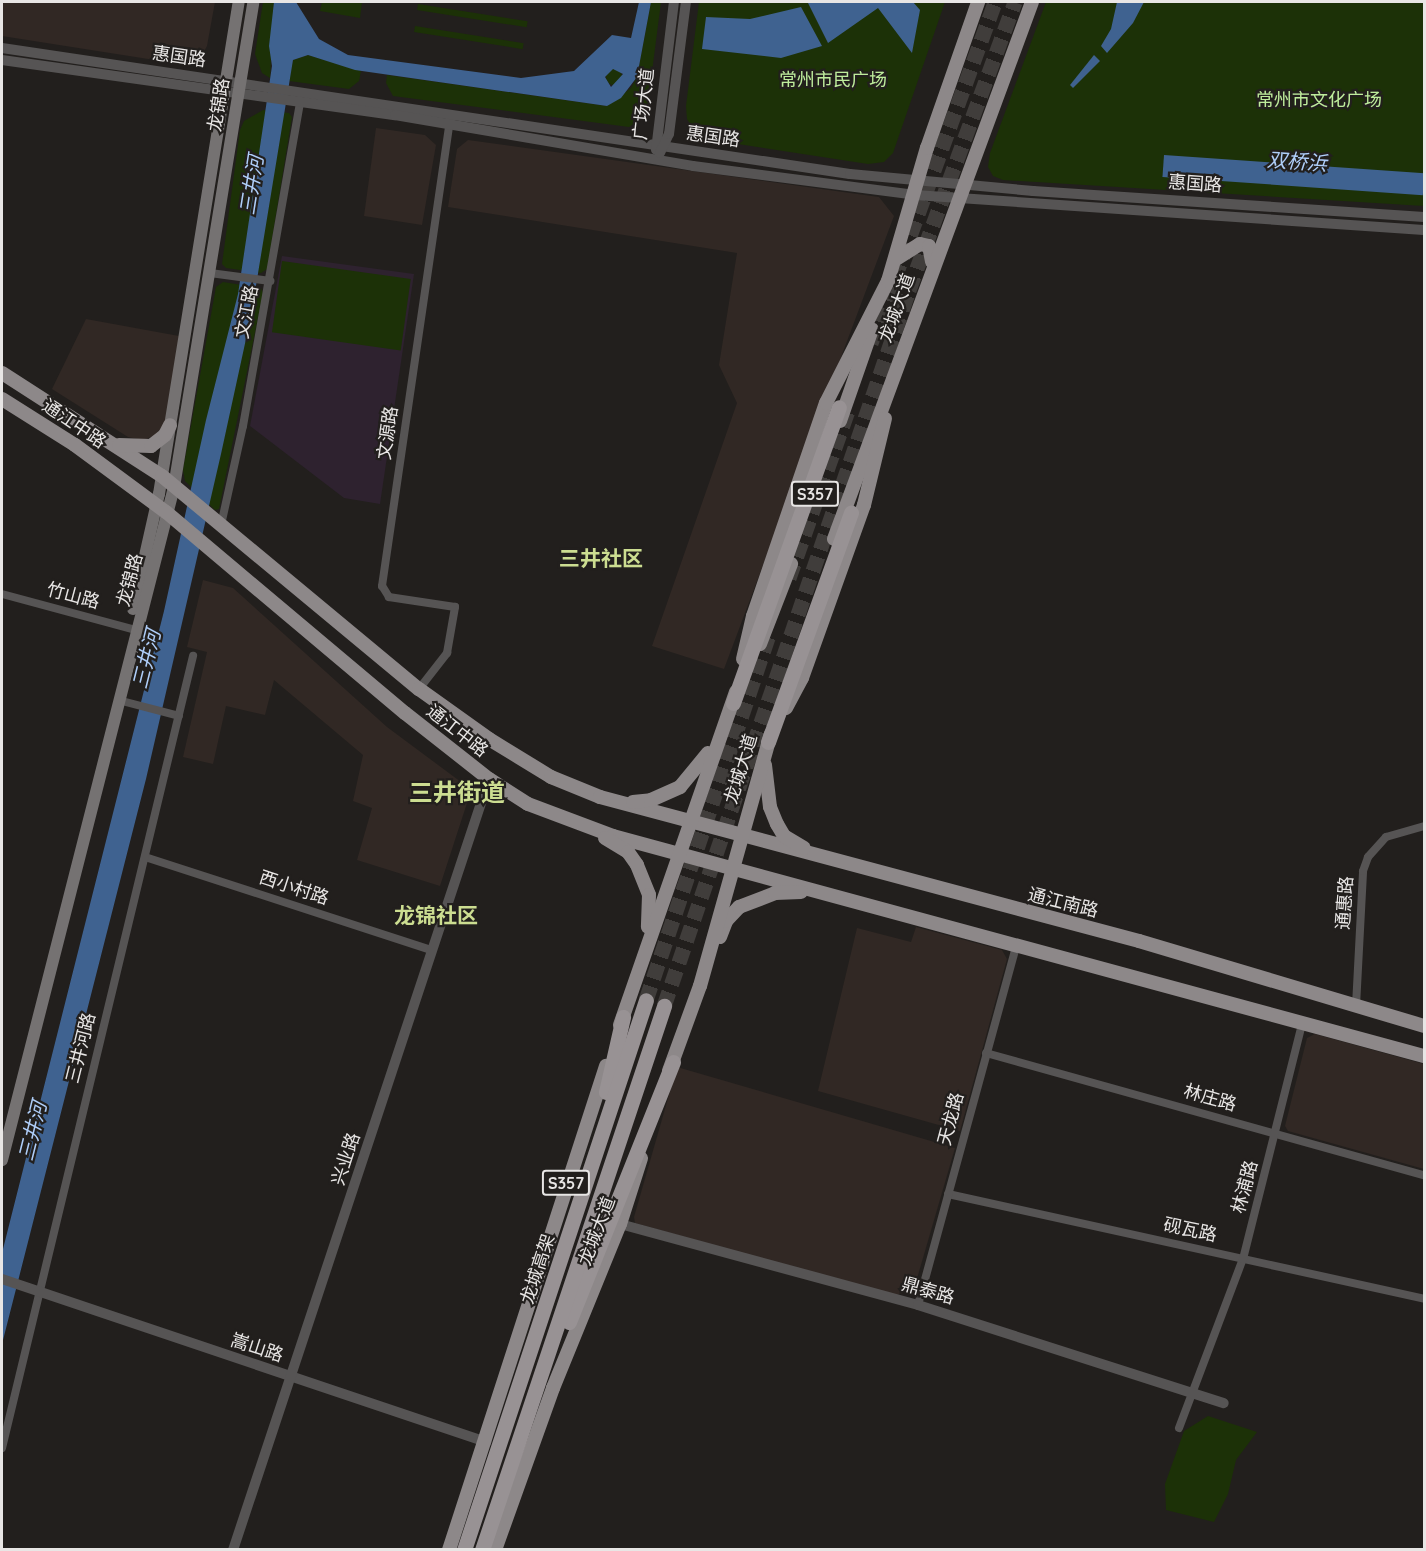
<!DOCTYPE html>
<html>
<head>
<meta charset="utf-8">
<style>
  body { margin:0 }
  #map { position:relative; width:1426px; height:1551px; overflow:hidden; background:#221f1d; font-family:Quicksand,"Noto Sans SC",sans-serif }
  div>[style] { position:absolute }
  .built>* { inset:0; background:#312824 }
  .education>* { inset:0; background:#2e222f }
  .green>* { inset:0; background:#1c3107; transform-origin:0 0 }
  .round { border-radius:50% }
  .water>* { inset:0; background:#3f6290; transform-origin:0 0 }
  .trunk-tunnel>* { height:15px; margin-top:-7.5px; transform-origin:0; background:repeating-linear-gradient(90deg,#403d3b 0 15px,transparent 0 23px) }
  .minor>* { height:8px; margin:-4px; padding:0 4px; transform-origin:4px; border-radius:4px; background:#565454 }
  .tertiary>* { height:10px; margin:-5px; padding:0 5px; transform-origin:5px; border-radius:5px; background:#565454 }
  .secondary>* { height:12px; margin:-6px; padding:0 6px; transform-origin:6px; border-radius:6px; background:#757272 }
  .primary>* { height:14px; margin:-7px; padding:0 7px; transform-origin:7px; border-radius:7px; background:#8d8889 }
  .trunk>* { height:15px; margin:-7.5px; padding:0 7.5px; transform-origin:7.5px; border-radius:7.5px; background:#989294 }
  span { translate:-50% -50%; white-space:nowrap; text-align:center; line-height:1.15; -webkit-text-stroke:4.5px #221f1d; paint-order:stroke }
  .shield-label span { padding:2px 4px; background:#221f1d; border:2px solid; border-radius:4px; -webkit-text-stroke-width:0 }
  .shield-label { font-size:16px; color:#e8e6e5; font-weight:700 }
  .street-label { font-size:18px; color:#e8e6e5 }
  .park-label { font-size:18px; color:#beec9c }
  .water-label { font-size:20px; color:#afcef9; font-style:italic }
  .quarter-label { font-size:21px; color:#ccdd91; font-weight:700 }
  .district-label { font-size:24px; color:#ccdd91; font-weight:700 }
  .frame { position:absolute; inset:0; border:3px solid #e8e6e5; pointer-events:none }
</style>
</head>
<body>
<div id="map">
  <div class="built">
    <div style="clip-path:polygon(2px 2px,215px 2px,207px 46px,201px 57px,180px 64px,2px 36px)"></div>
    <div style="clip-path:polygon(376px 128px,425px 135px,436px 145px,422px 225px,364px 216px)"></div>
    <div style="clip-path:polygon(468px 140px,879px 197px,894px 216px,724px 669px,652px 646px,737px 403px,719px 365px,737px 253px,448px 207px,457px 149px)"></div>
    <div style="clip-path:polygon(86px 319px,179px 336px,167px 421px,157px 435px,143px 440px,128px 437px,52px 389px)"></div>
    <div style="clip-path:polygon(203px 580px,233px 588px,387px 727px,461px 782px,468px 800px,440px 886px,357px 860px,372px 808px,353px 801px,363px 755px,274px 680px,265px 715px,226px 706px,213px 764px,183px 757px,207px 652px,187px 647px)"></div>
    <div style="clip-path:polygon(916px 927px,1002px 950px,1007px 959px,960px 1131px,818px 1091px,857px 928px,911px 942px)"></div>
    <div style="clip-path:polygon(1315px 1034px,1424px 1064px,1424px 1169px,1288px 1131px,1285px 1126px,1307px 1038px)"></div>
    <div style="clip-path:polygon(677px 1067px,955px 1148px,916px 1282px,908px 1291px,894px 1296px,635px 1223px,634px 1217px)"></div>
  </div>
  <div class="education">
    <div style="clip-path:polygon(282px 256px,414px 274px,380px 504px,344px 498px,250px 426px)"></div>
  </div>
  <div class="green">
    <div style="clip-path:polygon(263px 2px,274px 2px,270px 78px,262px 73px,255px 54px)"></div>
    <div style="clip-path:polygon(322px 2px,362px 2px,360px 18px,320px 11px)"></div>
    <div style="clip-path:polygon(651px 2px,661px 2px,648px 103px,645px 116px,629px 127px,393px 96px,386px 83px,387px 75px,607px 106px,631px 88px,637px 77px)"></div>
    <div style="clip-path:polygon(699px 2px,945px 2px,893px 153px,884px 162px,868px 164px,699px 138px,687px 119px,686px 106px)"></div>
    <div style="clip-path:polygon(1046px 2px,1424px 2px,1424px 206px,1003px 180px,993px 176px,988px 167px,990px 153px)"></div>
    <div style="left:418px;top:4px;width:111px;height:6px;rotate:9deg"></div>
    <div style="left:415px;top:26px;width:110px;height:6px;rotate:9deg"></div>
    <div style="clip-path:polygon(308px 55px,361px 71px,359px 81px,349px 89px,289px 81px,293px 60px)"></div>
    <div class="round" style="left:606px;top:69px;width:16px;height:16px"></div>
    <div style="clip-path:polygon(263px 110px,289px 113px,292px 117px,267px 269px,261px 273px,226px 268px,222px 264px,240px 130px,244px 121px)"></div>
    <div style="left:282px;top:261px;width:130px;height:72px;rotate:8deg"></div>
    <div style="clip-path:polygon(223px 282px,261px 288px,263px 293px,219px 509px,215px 510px,185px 481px,183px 470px,216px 287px)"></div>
    <div style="clip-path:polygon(1208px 1416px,1257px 1432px,1236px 1460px,1228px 1494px,1214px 1522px,1166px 1510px,1165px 1484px,1184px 1431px)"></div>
  </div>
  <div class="water">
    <div style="clip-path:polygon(evenodd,274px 2px,296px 2px,319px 39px,348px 55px,521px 78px,574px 71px,612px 35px,631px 38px,639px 2px,651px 2px,637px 77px,621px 98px,607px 106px,355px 70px,308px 55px,293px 60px,251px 316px,221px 454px,146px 779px,2px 1344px,2px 1253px,164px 611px,206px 420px,238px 294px,272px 66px,269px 46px,274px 2px,613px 69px,623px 74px,611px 87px,605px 77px,613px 69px)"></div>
    <div style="clip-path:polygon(812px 2px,913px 2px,920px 10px,912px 53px,878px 8px,828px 43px,808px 3px)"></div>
    <div style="clip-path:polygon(1117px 2px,1144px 2px,1133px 23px,1107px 53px,1101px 46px,1111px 29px)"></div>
    <div style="clip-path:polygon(801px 7px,822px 46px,781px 58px,702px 49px,706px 17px,750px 19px)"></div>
    <div style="clip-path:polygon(1094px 55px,1100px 61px,1073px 88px,1070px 85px)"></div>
    <div style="left:1164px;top:155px;width:261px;height:22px;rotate:4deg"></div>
  </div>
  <div class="trunk-tunnel">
    <div style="left:871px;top:343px;width:363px;rotate:-70deg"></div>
    <div style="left:789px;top:578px;width:180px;rotate:-70.6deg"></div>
    <div style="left:646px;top:1000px;width:388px;rotate:-71.4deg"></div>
    <div style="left:664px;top:1006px;width:757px;rotate:-71.11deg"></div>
    <div style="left:909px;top:290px;width:307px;rotate:-69.8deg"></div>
  </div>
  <div class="minor">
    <div style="left:210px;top:273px;width:61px;rotate:7.6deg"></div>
    <div style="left:221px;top:525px;width:101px;rotate:-77.5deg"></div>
    <div style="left:243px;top:426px;width:327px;rotate:-80deg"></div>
    <div style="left:2px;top:594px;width:138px;rotate:15.1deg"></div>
    <div style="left:419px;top:689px;width:46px;rotate:-52.1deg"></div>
    <div style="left:447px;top:653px;width:47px;rotate:-80.1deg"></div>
    <div style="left:455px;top:607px;width:67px;rotate:-171.4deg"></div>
    <div style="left:389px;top:597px;width:13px;rotate:-122deg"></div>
    <div style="left:382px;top:586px;width:473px;rotate:-81.7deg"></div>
    <div style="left:118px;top:700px;width:63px;rotate:14.7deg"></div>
    <div style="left:145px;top:857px;width:302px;rotate:18deg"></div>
    <div style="left:1356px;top:1006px;width:135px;rotate:-87deg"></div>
    <div style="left:1363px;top:871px;width:15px;rotate:-70deg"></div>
    <div style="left:1368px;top:857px;width:27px;rotate:-48deg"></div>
    <div style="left:1386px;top:837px;width:40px;rotate:-16deg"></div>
    <div style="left:986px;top:1053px;width:455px;rotate:15.6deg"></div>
    <div style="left:948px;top:1194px;width:487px;rotate:12.4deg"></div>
    <div style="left:918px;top:1305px;width:375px;rotate:-74.7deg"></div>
    <div style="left:1179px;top:1428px;width:181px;rotate:-69.3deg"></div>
    <div style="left:1243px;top:1259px;width:245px;rotate:-75.9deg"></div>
    <div style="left:2px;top:1448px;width:815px;rotate:-76.44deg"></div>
  </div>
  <div class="tertiary">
    <div style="left:2px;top:48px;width:857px;rotate:8.45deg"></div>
    <div style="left:850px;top:174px;width:184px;rotate:5.3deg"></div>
    <div style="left:1033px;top:191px;width:392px;rotate:3.8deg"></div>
    <div style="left:2px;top:60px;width:397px;rotate:8deg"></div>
    <div style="left:395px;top:115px;width:302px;rotate:9.7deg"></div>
    <div style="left:693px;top:166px;width:224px;rotate:7.4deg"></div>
    <div style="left:915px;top:195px;width:510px;rotate:3.93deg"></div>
    <div style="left:656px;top:150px;width:149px;rotate:-83.1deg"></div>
    <div style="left:660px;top:153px;width:21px;rotate:-65deg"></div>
    <div style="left:669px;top:134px;width:133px;rotate:-82.7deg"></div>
    <div style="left:620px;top:1224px;width:309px;rotate:15.2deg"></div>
    <div style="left:918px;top:1305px;width:321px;rotate:17.8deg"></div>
    <div style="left:2px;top:1279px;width:511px;rotate:18.61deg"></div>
    <div style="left:233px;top:1550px;width:812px;rotate:-71.63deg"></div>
  </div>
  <div class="secondary">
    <div style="left:133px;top:609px;width:118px;rotate:-77.3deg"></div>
    <div style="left:159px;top:494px;width:498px;rotate:-80.8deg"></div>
    <div style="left:2px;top:1160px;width:695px;rotate:-75.66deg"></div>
    <div style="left:174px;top:487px;width:491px;rotate:-80.7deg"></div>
  </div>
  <div class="primary">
    <div style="left:896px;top:259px;width:28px;rotate:-32deg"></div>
    <div style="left:920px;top:244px;width:9px;rotate:13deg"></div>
    <div style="left:929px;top:246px;width:16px;rotate:79deg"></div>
    <div style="left:2px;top:373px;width:190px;rotate:32.8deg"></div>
    <div style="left:162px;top:476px;width:334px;rotate:39.7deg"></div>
    <div style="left:419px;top:689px;width:86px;rotate:35.5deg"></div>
    <div style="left:489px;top:739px;width:73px;rotate:31.5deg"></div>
    <div style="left:551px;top:777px;width:53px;rotate:22.2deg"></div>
    <div style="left:600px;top:797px;width:558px;rotate:14.96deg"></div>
    <div style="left:1139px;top:941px;width:297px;rotate:16.6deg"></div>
    <div style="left:2px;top:399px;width:86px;rotate:32.2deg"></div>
    <div style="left:75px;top:445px;width:113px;rotate:36.4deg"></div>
    <div style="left:166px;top:512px;width:312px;rotate:40.1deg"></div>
    <div style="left:405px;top:713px;width:107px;rotate:38.2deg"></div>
    <div style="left:489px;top:779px;width:46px;rotate:32.7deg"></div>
    <div style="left:528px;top:804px;width:91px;rotate:20.6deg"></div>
    <div style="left:613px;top:836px;width:840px;rotate:15.18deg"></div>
    <div style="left:840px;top:421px;width:97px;rotate:-70.8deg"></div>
    <div style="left:119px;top:445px;width:32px;rotate:2deg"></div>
    <div style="left:151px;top:446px;width:18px;rotate:-38deg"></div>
    <div style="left:165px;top:435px;width:11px;rotate:-63deg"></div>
    <div style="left:834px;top:539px;width:572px;rotate:-69.76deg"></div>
    <div style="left:760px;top:644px;width:86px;rotate:-68.8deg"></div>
    <div style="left:743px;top:659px;width:44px;rotate:-76.9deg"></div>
    <div style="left:753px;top:616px;width:225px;rotate:-71.1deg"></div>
    <div style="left:826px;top:403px;width:137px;rotate:-63.1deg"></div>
    <div style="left:888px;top:281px;width:139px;rotate:-73.7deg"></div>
    <div style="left:927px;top:148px;width:155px;rotate:-70.7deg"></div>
    <div style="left:786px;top:708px;width:34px;rotate:-62deg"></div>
    <div style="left:802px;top:678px;width:184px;rotate:-70.3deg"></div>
    <div style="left:864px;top:505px;width:89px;rotate:-76.4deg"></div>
    <div style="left:765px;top:765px;width:42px;rotate:83.2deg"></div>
    <div style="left:770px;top:807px;width:18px;rotate:68deg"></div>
    <div style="left:777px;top:824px;width:14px;rotate:60deg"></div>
    <div style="left:784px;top:836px;width:23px;rotate:31deg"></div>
    <div style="left:633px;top:802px;width:18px;rotate:-6deg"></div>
    <div style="left:651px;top:800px;width:32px;rotate:-24deg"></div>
    <div style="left:680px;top:787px;width:44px;rotate:-50.5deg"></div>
    <div style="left:605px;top:838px;width:27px;rotate:31deg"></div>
    <div style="left:628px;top:852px;width:16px;rotate:55deg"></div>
    <div style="left:637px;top:865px;width:32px;rotate:68deg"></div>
    <div style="left:649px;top:895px;width:32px;rotate:92deg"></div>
    <div style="left:720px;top:937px;width:17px;rotate:-69deg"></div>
    <div style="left:726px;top:921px;width:19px;rotate:-47deg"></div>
    <div style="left:739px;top:907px;width:39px;rotate:-21deg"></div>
    <div style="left:775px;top:893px;width:26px;rotate:-2deg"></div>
    <div style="left:620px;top:1025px;width:353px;rotate:-70.8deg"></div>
    <div style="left:669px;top:1071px;width:90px;rotate:-70deg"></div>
    <div style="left:700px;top:986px;width:262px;rotate:-74.3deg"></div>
    <div style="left:449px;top:1550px;width:509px;rotate:-72.03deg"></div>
    <div style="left:495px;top:1550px;width:172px;rotate:-70.3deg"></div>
    <div style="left:553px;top:1388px;width:177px;rotate:-67.8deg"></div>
    <div style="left:620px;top:1224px;width:69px;rotate:-72.3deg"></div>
  </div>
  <div class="trunk">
    <div style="left:733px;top:703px;width:314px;rotate:-70.3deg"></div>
    <div style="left:768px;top:742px;width:244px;rotate:-70.1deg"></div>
    <div style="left:606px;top:1092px;width:77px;rotate:-77.2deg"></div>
    <div style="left:569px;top:1322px;width:280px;rotate:-68.2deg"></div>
    <div style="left:464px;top:1550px;width:579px;rotate:-71.69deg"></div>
    <div style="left:482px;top:1550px;width:574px;rotate:-71.5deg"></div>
  </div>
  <div class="shield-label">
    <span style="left:815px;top:494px">S357</span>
    <span style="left:566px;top:1183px">S357</span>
  </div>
  <div class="street-label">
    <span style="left:179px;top:57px;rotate:8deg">惠国路</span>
    <span style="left:644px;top:104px;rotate:-84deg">广场大道</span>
    <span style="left:219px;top:105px;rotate:-81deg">龙锦路</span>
    <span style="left:713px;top:137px;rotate:8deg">惠国路</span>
    <span style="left:1195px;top:184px;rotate:4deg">惠国路</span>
    <span style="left:897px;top:308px;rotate:-70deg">龙城大道</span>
    <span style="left:247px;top:312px;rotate:-79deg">文江路</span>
    <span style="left:74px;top:424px;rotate:34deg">通江中路</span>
    <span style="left:388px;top:433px;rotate:-82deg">文源路</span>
    <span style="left:130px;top:580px;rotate:-75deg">龙锦路</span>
    <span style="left:73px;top:596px;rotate:15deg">竹山路</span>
    <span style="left:457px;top:731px;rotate:38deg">通江中路</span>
    <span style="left:741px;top:769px;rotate:-73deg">龙城大道</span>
    <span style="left:294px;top:888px;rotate:18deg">西小村路</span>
    <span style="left:1063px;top:903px;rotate:14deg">通江南路</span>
    <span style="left:1345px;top:903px;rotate:-86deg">通惠路</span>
    <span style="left:81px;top:1048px;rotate:-76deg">三井河路</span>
    <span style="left:1210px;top:1098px;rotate:16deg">林庄路</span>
    <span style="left:951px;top:1119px;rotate:-75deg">天龙路</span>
    <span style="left:346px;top:1159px;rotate:-72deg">兴业路</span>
    <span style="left:1245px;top:1187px;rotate:-75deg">林浦路</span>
    <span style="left:1190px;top:1230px;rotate:12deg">砚瓦路</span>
    <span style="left:597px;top:1231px;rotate:-69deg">龙城大道</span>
    <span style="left:538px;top:1269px;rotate:-72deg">龙城高架</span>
    <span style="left:928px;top:1291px;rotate:16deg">鼎泰路</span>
    <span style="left:257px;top:1348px;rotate:18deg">嵩山路</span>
  </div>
  <div class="park-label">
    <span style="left:833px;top:80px">常州市民广场</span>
    <span style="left:1319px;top:100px">常州市文化广场</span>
  </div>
  <div class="water-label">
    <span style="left:1297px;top:161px;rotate:4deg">双桥浜</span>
    <span style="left:251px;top:185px;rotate:-81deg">三井河</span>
    <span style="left:146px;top:659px;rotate:-76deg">三井河</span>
    <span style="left:32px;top:1131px;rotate:-76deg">三井河</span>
  </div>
  <div class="quarter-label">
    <span style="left:601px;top:558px">三井社区</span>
    <span style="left:436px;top:915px">龙锦社区</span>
  </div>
  <div class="district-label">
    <span style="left:457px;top:793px">三井街道</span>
  </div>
  <div class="frame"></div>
</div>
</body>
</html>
